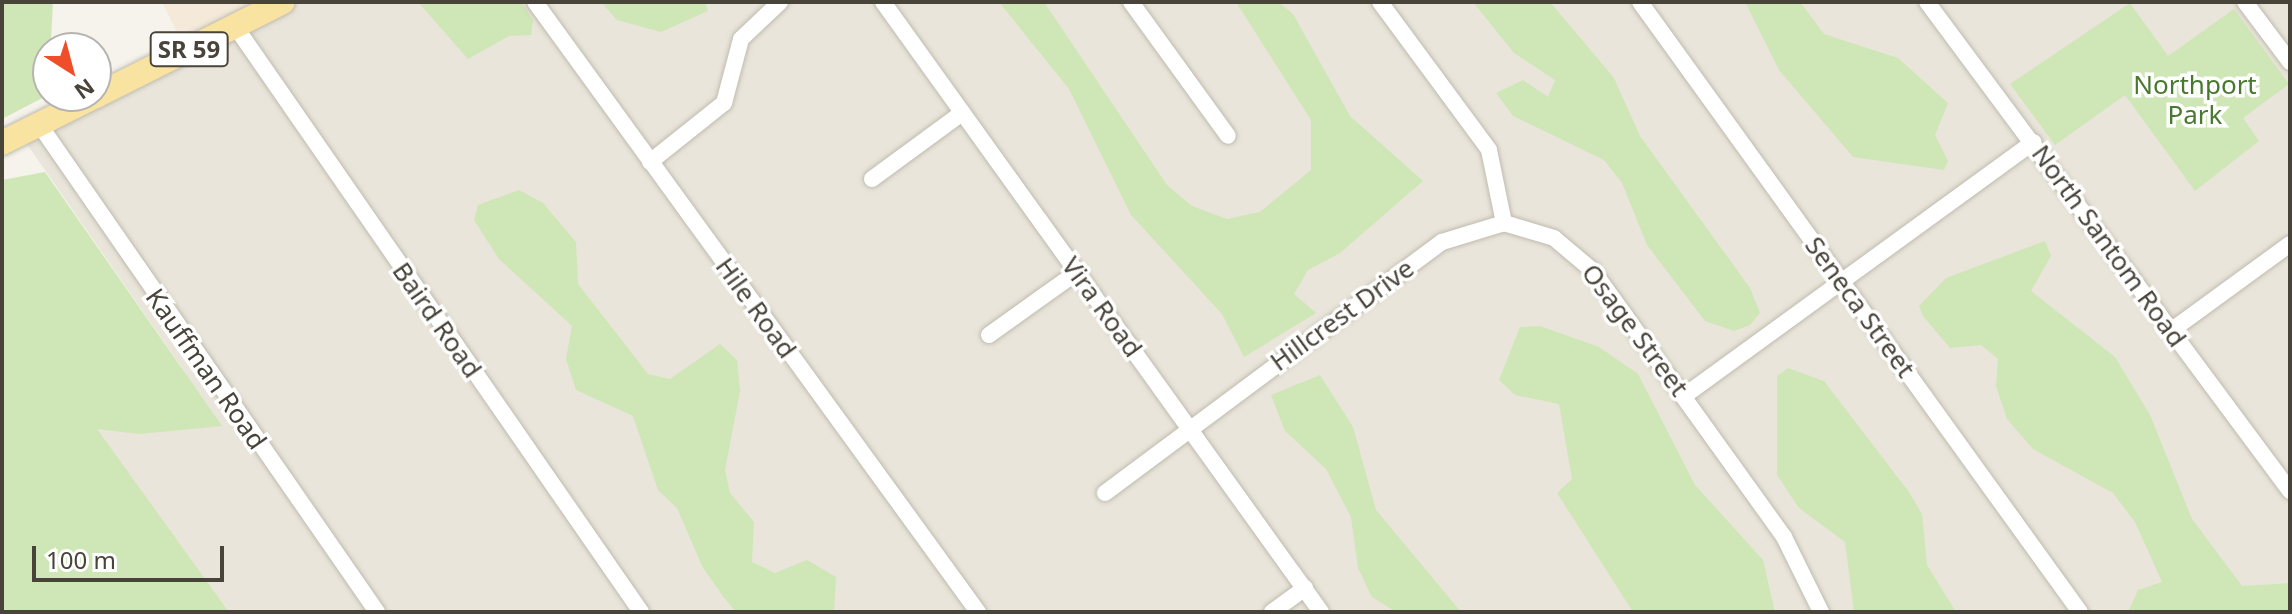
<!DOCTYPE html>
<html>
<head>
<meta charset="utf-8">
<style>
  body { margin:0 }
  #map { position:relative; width:2292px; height:614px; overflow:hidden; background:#f5f3ec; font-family:"Noto Sans",sans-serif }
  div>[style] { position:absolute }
  .residential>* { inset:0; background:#e9e5da }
  .commercial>* { inset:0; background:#f5ead9 }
  .green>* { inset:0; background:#cfe6b7 }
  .roads { filter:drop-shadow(0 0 2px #c0bbaf) drop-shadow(0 0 2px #c0bbaf) }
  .minor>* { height:16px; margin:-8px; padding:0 8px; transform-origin:8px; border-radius:8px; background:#fff }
  .primary>* { height:24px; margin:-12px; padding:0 12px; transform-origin:12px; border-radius:12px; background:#f9e3a1 }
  span { translate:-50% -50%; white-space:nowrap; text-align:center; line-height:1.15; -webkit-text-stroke:7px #fff; paint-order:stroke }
  .shield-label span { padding:2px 6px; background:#fff; border:2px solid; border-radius:6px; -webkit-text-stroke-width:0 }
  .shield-label { font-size:24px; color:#49443a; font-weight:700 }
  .park-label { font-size:26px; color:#48792f }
  .street-label { font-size:26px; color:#49443a }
  .frame { position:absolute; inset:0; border:4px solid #49443a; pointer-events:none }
  .north { position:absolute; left:32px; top:32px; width:80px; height:80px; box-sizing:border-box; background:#fff; border:2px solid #b6b4b0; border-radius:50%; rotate:144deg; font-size:22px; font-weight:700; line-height:32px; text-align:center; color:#49443a }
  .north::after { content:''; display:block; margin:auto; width:28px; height:36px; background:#ee4e2a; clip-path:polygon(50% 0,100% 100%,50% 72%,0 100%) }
  .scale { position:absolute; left:32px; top:546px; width:192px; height:36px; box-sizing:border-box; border:4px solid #49443a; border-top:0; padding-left:10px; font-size:24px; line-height:28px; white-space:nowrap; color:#49443a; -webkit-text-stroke:6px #fff; paint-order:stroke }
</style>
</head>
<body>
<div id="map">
  <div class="residential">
    <div style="clip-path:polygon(282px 2px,2290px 2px,2290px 612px,229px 612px,96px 429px,182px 368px,20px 134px)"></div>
  </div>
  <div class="commercial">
    <div style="clip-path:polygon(162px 2px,283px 2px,186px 51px)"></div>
  </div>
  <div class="green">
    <div style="clip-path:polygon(2px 2px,53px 2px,48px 95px,2px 119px)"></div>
    <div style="clip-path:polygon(418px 2px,521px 2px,533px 20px,531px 35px,509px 36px,468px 59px)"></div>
    <div style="clip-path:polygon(601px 2px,705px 2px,708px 11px,661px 32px,617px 20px)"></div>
    <div style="clip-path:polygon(999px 2px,1044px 2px,1167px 185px,1192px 206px,1227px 219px,1260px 212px,1311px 170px,1311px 120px,1236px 2px,1278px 2px,1293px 14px,1350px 116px,1423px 181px,1340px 253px,1308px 270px,1294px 294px,1316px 313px,1244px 357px,1222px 314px,1131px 215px,1069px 89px)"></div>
    <div style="clip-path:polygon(1473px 2px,1550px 2px,1614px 78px,1640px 136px,1750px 288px,1760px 313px,1750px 325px,1734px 331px,1705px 321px,1647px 245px,1622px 183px,1604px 160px,1513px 116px,1496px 93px,1523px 80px,1548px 97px,1555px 80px,1514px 53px)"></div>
    <div style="clip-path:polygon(1745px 2px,1800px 2px,1824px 34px,1898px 58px,1948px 103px,1935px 135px,1948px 161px,1944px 170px,1853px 157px,1779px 70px)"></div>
    <div style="clip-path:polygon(2130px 3px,2168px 56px,2234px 9px,2289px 84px,2243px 118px,2259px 141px,2195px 191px,2125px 95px,2055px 145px,2010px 84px)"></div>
    <div style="clip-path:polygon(45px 172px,222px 426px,139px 434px,97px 429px,229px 612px,2px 612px,2px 180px)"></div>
    <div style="clip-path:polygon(519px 190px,543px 203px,576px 242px,578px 284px,648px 374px,670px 379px,720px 344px,737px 360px,740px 391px,725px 470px,730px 493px,754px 522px,752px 562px,775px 573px,807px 560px,836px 577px,834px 612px,736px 612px,725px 599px,703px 568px,677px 508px,658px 490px,633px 416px,576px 390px,566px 359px,572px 326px,499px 259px,474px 220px,478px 205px)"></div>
    <div style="clip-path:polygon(2045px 241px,2051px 256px,2031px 291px,2115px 357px,2150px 415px,2192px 519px,2242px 586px,2290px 583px,2290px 612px,2128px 612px,2138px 590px,2162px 582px,2135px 522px,2113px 493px,2033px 449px,2007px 419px,1996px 386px,1998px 359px,1981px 345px,1950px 348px,1923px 316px,1919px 306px,1946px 278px)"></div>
    <div style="clip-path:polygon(1540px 326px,1599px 347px,1638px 374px,1695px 485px,1763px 560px,1775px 612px,1633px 612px,1557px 493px,1572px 479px,1559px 404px,1515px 395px,1499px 380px,1520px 327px)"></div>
    <div style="clip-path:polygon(1788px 368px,1824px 381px,1909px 492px,1922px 514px,1927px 565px,1956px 612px,1854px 612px,1845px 542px,1799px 508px,1777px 475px,1777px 376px)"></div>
    <div style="clip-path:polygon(1320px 375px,1353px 427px,1376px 510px,1461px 612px,1396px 612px,1372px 597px,1358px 568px,1351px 517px,1326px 469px,1285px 431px,1271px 395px)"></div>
  </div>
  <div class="roads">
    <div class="minor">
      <div style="left:535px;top:2px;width:754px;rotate:54.01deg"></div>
      <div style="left:883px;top:2px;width:751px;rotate:54.32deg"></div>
      <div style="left:1131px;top:2px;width:165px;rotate:54.1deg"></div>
      <div style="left:1380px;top:2px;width:184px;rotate:53.6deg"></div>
      <div style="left:1489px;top:150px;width:75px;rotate:78.4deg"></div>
      <div style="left:1640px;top:2px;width:752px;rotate:54.2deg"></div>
      <div style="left:1927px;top:2px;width:609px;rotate:53.41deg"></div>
      <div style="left:2245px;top:2px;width:75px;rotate:53.1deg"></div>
      <div style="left:235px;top:26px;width:713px;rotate:55.28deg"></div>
      <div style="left:39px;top:124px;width:594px;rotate:55.29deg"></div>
      <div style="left:650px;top:162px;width:95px;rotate:-38.6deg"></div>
      <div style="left:724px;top:103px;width:66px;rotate:-75.1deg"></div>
      <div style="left:741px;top:39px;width:54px;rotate:-43.5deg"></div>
      <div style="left:872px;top:179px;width:112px;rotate:-36.3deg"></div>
      <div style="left:2172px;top:330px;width:146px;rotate:-36.1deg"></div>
      <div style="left:989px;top:335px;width:108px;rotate:-35.6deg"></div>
      <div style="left:1684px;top:396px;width:432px;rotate:-36deg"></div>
      <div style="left:1105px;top:493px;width:420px;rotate:-36.7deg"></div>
      <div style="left:1442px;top:242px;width:65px;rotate:-17deg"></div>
      <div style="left:1504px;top:223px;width:52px;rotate:16.7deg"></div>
      <div style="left:1554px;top:238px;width:51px;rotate:40.2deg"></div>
      <div style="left:1593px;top:271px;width:327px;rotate:54.3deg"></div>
      <div style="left:1784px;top:537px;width:84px;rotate:63.7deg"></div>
      <div style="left:1272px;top:612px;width:41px;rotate:-36deg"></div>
    </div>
    <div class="primary">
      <div style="left:96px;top:96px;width:209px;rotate:-26.7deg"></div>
      <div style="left:2px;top:143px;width:105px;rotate:-26.6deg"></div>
    </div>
  </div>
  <div class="shield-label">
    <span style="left:189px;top:49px">SR 59</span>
  </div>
  <div class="park-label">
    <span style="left:2195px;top:100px">Northport<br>Park</span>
  </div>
  <div class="street-label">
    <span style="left:2109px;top:246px;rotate:54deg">North Santom Road</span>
    <span style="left:1102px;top:307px;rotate:54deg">Vira Road</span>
    <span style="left:1860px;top:307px;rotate:54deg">Seneca Street</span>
    <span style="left:756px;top:308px;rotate:54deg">Hile Road</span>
    <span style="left:1342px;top:315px;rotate:-36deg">Hillcrest Drive</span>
    <span style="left:437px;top:320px;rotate:55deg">Baird Road</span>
    <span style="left:1635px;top:330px;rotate:53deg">Osage Street</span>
    <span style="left:206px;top:369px;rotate:55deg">Kauffman Road</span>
  </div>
  <div class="frame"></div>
  <div class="north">N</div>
  <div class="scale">100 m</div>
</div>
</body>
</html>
